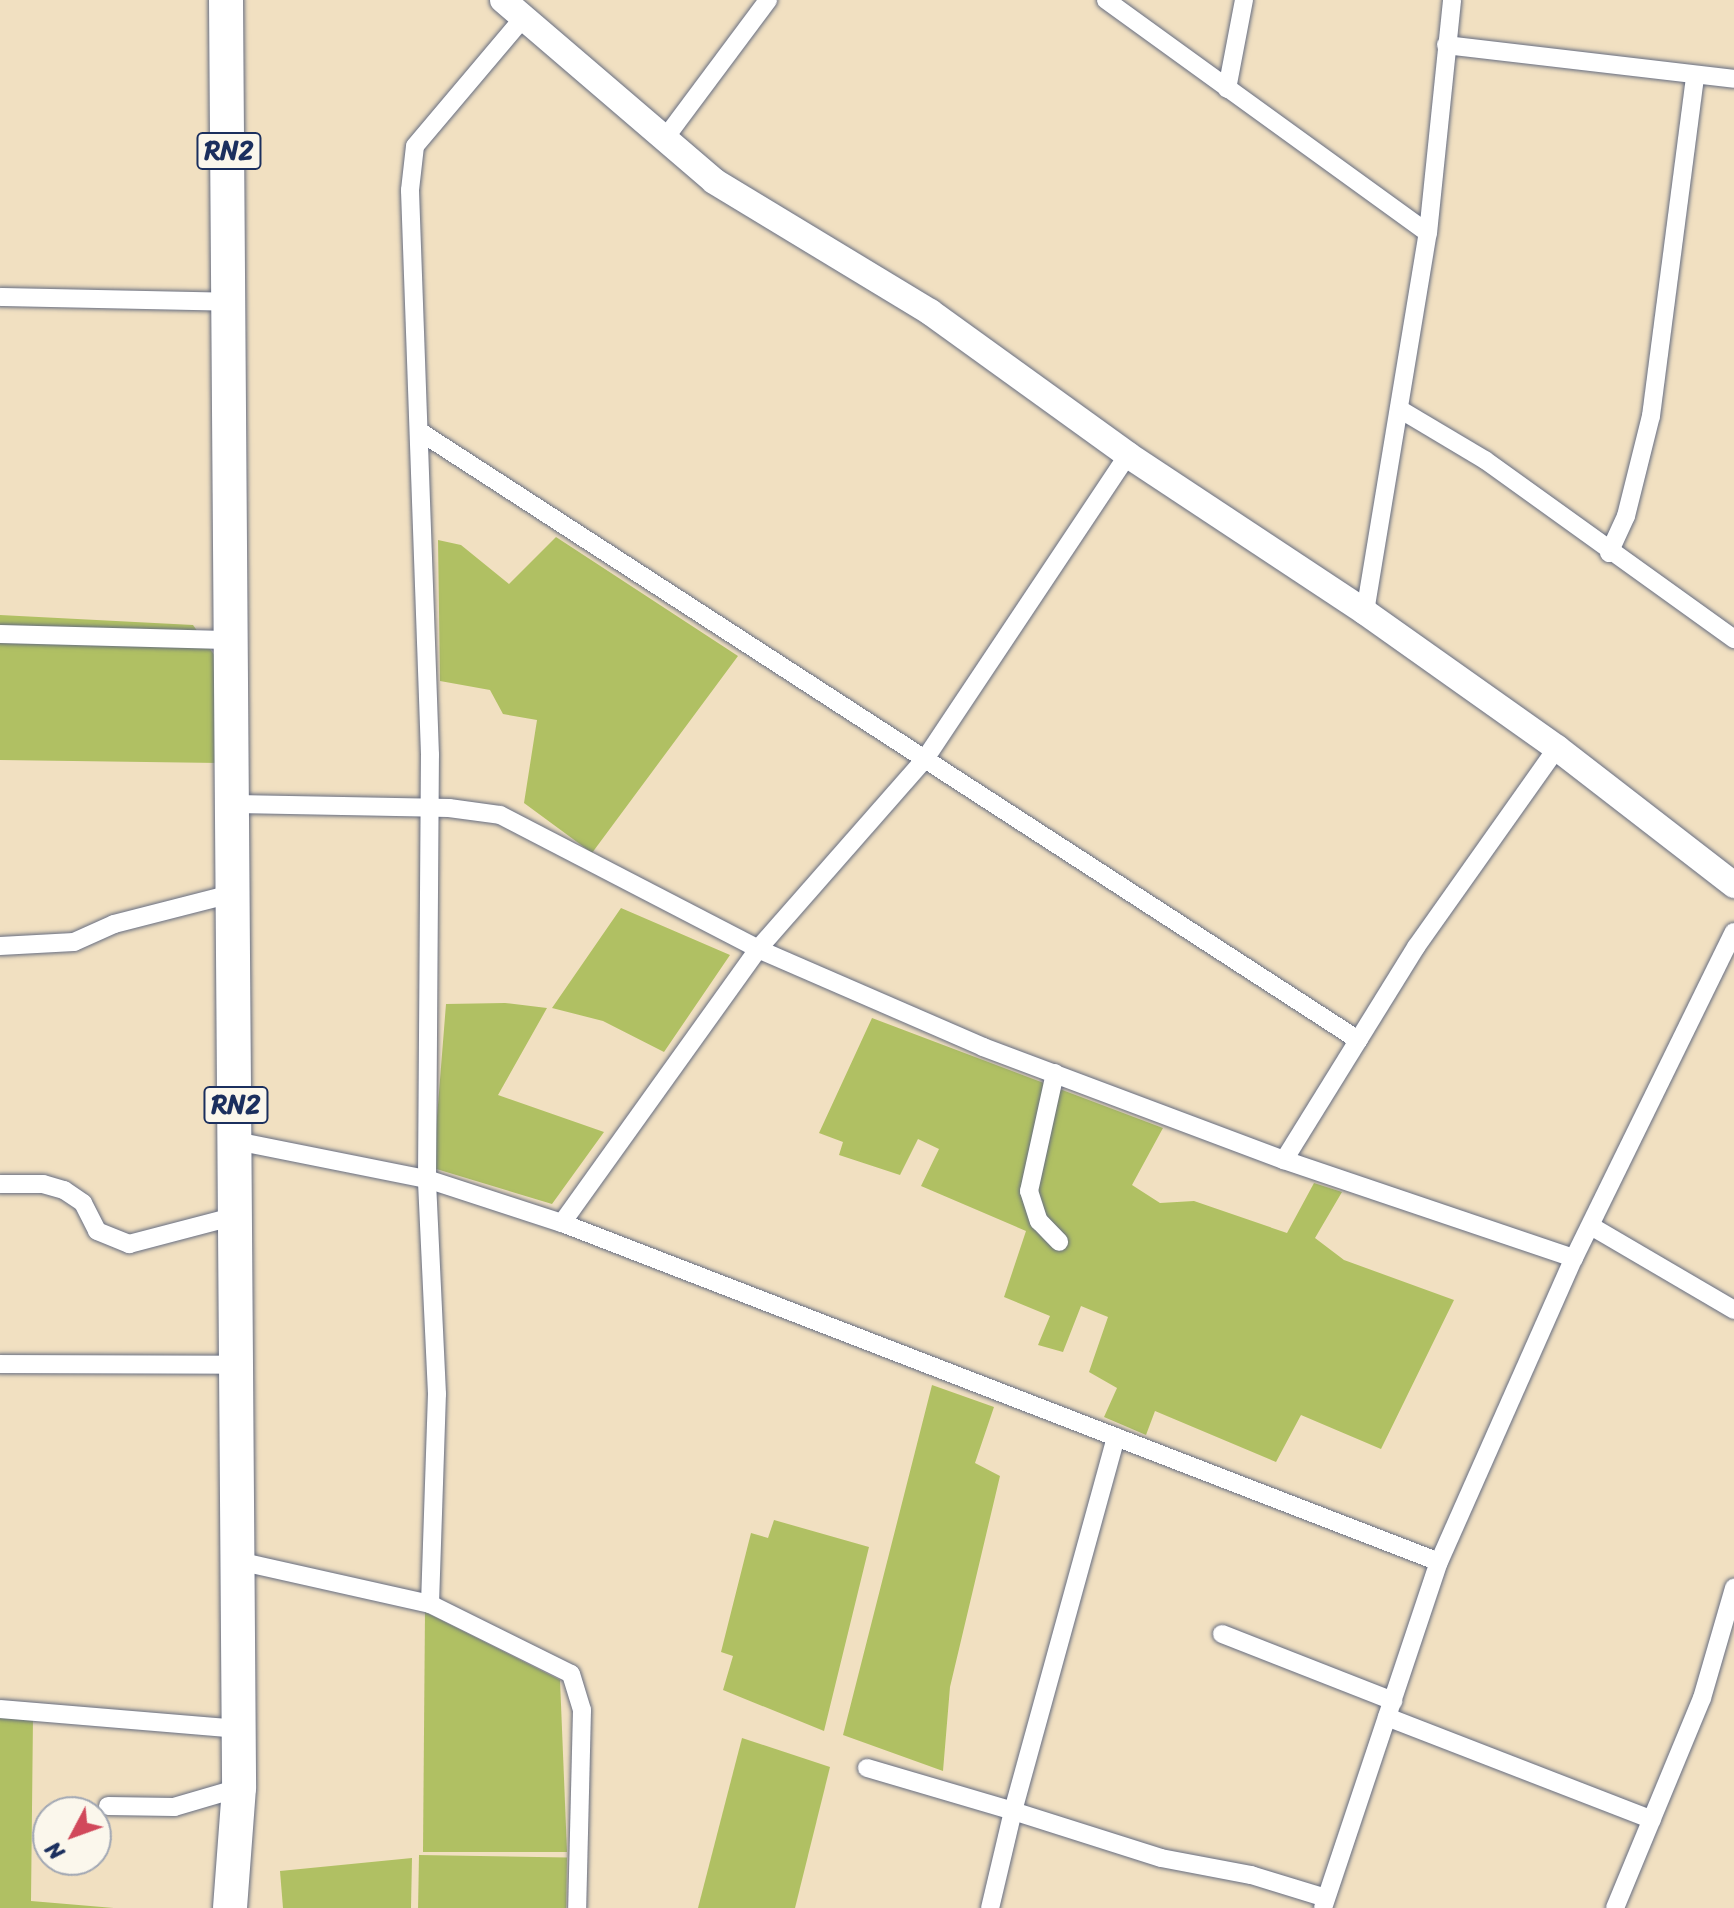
<!DOCTYPE html>
<html>
<head>
<meta charset="utf-8">
<style>
  body { margin:0 }
  #map { position:relative; width:1734px; height:1908px; overflow:hidden; background:#f1e0c1; font-family:Sriracha,sans-serif }
  div>[style] { position:absolute }
  .green>* { inset:0; background:#b0c063; transform-origin:0 0 }
  .roads { filter:drop-shadow(0 0 2px #666d81) drop-shadow(0 0 2px #666d81) }
  .street>* { height:18px; margin:-9px; padding:0 9px; transform-origin:9px; border-radius:9px; background:#fff }
  .secondary>* { height:26px; margin:-13px; padding:0 13px; transform-origin:13px; border-radius:13px; background:#fff }
  .highway>* { height:34px; margin:-17px; padding:0 17px; transform-origin:17px; border-radius:17px; background:#fff }
  span { translate:-50% -50%; white-space:nowrap; text-align:center; line-height:1.15; -webkit-text-stroke:6px #fbf7ec; paint-order:stroke }
  .shield-label span { padding:2px 6px; background:#fbf7ec; border:2px solid; border-radius:6px; -webkit-text-stroke-width:0 }
  .shield-label { font-size:26px; color:#1b2f5e; font-weight:700 }
  .north { position:absolute; left:32px; top:1796px; width:80px; height:80px; box-sizing:border-box; background:#fbf7ec; border:2px solid #a1a7b3; border-radius:50%; rotate:229deg; font-size:22px; font-weight:700; line-height:32px; text-align:center; color:#1b2f5e }
  .north::after { content:''; display:block; margin:auto; width:28px; height:36px; background:#d1495b; clip-path:polygon(50% 0,100% 100%,50% 72%,0 100%) }
</style>
</head>
<body>
<div id="map">
  <div class="green">
    <div style="clip-path:polygon(556px 537px,738px 656px,592px 853px,524px 803px,537px 720px,503px 714px,490px 690px,440px 681px,438px 540px,461px 545px,509px 584px)"></div>
    <div style="clip-path:polygon(0 615px,193px 625px,215px 656px,219px 763px,0 760px)"></div>
    <div style="clip-path:polygon(621px 908px,730px 955px,664px 1052px,603px 1021px,552px 1008px)"></div>
    <div style="clip-path:polygon(505px 1003px,547px 1008px,498px 1095px,604px 1132px,552px 1204px,433px 1168px,446px 1004px)"></div>
    <div style="clip-path:polygon(872px 1018px,1163px 1128px,1132px 1185px,1160px 1203px,1194px 1201px,1287px 1233px,1314px 1183px,1342px 1192px,1315px 1238px,1344px 1260px,1454px 1300px,1381px 1449px,1301px 1415px,1276px 1462px,1155px 1411px,1146px 1435px,1104px 1417px,1117px 1388px,1089px 1372px,1108px 1317px,1081px 1306px,1063px 1352px,1038px 1345px,1050px 1316px,1004px 1297px,1026px 1231px,921px 1186px,939px 1149px,918px 1139px,900px 1175px,839px 1155px,843px 1142px,819px 1133px)"></div>
    <div style="clip-path:polygon(932px 1385px,994px 1407px,975px 1463px,1000px 1476px,950px 1687px,943px 1771px,843px 1735px)"></div>
    <div style="clip-path:polygon(774px 1520px,869px 1547px,824px 1731px,723px 1690px,733px 1656px,721px 1652px,751px 1533px,768px 1538px)"></div>
    <div style="clip-path:polygon(425px 1612px,560px 1680px,567px 1852px,423px 1852px)"></div>
    <div style="clip-path:polygon(0 1717px,33px 1718px,31px 1901px,114px 1908px,0 1908px)"></div>
    <div style="clip-path:polygon(742px 1738px,830px 1767px,795px 1908px,698px 1908px)"></div>
    <div style="left:419px;top:1855px;width:148px;height:53px;rotate:1deg"></div>
    <div style="clip-path:polygon(412px 1858px,411px 1908px,283px 1908px,280px 1871px)"></div>
  </div>
  <div class="roads">
    <div class="street">
      <div style="left:1106px;top:0;width:397px;rotate:35.9deg"></div>
      <div style="left:1446px;top:45px;width:290px;rotate:6.7deg"></div>
      <div style="left:1227px;top:89px;width:91px;rotate:-79.2deg"></div>
      <div style="left:663px;top:141px;width:176px;rotate:-53.3deg"></div>
      <div style="left:0;top:297px;width:232px;rotate:1.2deg"></div>
      <div style="left:1401px;top:410px;width:98px;rotate:30.8deg"></div>
      <div style="left:1485px;top:460px;width:307px;rotate:35.7deg"></div>
      <div style="left:422px;top:433px;width:1116px;rotate:32.96deg"></div>
      <div style="left:1609px;top:553px;width:41px;rotate:-65.3deg"></div>
      <div style="left:1626px;top:516px;width:103px;rotate:-76deg"></div>
      <div style="left:1651px;top:416px;width:343px;rotate:-82.6deg"></div>
      <div style="left:1365px;top:612px;width:384px;rotate:-80.6deg"></div>
      <div style="left:1428px;top:233px;width:234px;rotate:-84.1deg"></div>
      <div style="left:0;top:634px;width:235px;rotate:1.5deg"></div>
      <div style="left:236px;top:804px;width:213px;rotate:1.1deg"></div>
      <div style="left:449px;top:808px;width:51px;rotate:7.8deg"></div>
      <div style="left:500px;top:815px;width:291px;rotate:27.4deg"></div>
      <div style="left:758px;top:949px;width:245px;rotate:23.5deg"></div>
      <div style="left:983px;top:1047px;width:322px;rotate:20.6deg"></div>
      <div style="left:1284px;top:1160px;width:306px;rotate:18.7deg"></div>
      <div style="left:0;top:946px;width:74px;rotate:-3.1deg"></div>
      <div style="left:74px;top:942px;width:44px;rotate:-24.2deg"></div>
      <div style="left:114px;top:924px;width:125px;rotate:-14.4deg"></div>
      <div style="left:1055px;top:1073px;width:121px;rotate:102.4deg"></div>
      <div style="left:1029px;top:1191px;width:32px;rotate:72deg"></div>
      <div style="left:1039px;top:1221px;width:29px;rotate:46deg"></div>
      <div style="left:236px;top:1141px;width:195px;rotate:11.3deg"></div>
      <div style="left:427px;top:1179px;width:142px;rotate:18.1deg"></div>
      <div style="left:562px;top:1223px;width:940px;rotate:21.13deg"></div>
      <div style="left:1284px;top:1160px;width:251px;rotate:-58.2deg"></div>
      <div style="left:1416px;top:947px;width:244px;rotate:-54.7deg"></div>
      <div style="left:0;top:1184px;width:43px"></div>
      <div style="left:43px;top:1184px;width:22px;rotate:16deg"></div>
      <div style="left:64px;top:1190px;width:23px;rotate:34deg"></div>
      <div style="left:83px;top:1203px;width:31px;rotate:63deg"></div>
      <div style="left:97px;top:1231px;width:35px;rotate:22deg"></div>
      <div style="left:129px;top:1244px;width:111px;rotate:-14.7deg"></div>
      <div style="left:562px;top:1223px;width:337px;rotate:-54.4deg"></div>
      <div style="left:758px;top:949px;width:253px;rotate:-48.7deg"></div>
      <div style="left:925px;top:759px;width:366px;rotate:-56.3deg"></div>
      <div style="left:1591px;top:1226px;width:166px;rotate:30.4deg"></div>
      <div style="left:0;top:1364px;width:237px;rotate:0.2deg"></div>
      <div style="left:1116px;top:1437px;width:388px;rotate:105.4deg"></div>
      <div style="left:1013px;top:1811px;width:155px;rotate:17.6deg"></div>
      <div style="left:1161px;top:1858px;width:92px;rotate:10.7deg"></div>
      <div style="left:1251px;top:1875px;width:78px;rotate:17deg"></div>
      <div style="left:238px;top:1561px;width:197px;rotate:12.6deg"></div>
      <div style="left:430px;top:1604px;width:157px;rotate:26.4deg"></div>
      <div style="left:571px;top:1674px;width:38px;rotate:73deg"></div>
      <div style="left:582px;top:1710px;width:198px;rotate:91.4deg"></div>
      <div style="left:430px;top:1604px;width:210px;rotate:-88.1deg"></div>
      <div style="left:437px;top:1394px;width:215px;rotate:-92.7deg"></div>
      <div style="left:427px;top:1179px;width:424px;rotate:-89.6deg"></div>
      <div style="left:430px;top:755px;width:565px;rotate:-92.03deg"></div>
      <div style="left:410px;top:190px;width:44px;rotate:-83.5deg"></div>
      <div style="left:415px;top:146px;width:169px;rotate:-49.8deg"></div>
      <div style="left:1222px;top:1634px;width:184px;rotate:21.4deg"></div>
      <div style="left:0;top:1709px;width:240px;rotate:4.8deg"></div>
      <div style="left:1387px;top:1717px;width:284px;rotate:21.2deg"></div>
      <div style="left:867px;top:1768px;width:152px;rotate:16.4deg"></div>
      <div style="left:1013px;top:1811px;width:100px;rotate:103.3deg"></div>
      <div style="left:108px;top:1806px;width:66px;rotate:0.9deg"></div>
      <div style="left:174px;top:1807px;width:68px;rotate:-16.3deg"></div>
      <div style="left:1323px;top:1908px;width:365px;rotate:-71.5deg"></div>
      <div style="left:1439px;top:1562px;width:333px;rotate:-66.1deg"></div>
      <div style="left:1574px;top:1258px;width:363px;rotate:-63.9deg"></div>
      <div style="left:1615px;top:1908px;width:227px;rotate:-67.5deg"></div>
      <div style="left:1702px;top:1698px;width:115px;rotate:-73.8deg"></div>
    </div>
    <div class="secondary">
      <div style="left:503px;top:0;width:278px;rotate:40.6deg"></div>
      <div style="left:714px;top:181px;width:253px;rotate:31.2deg"></div>
      <div style="left:930px;top:312px;width:244px;rotate:35.8deg"></div>
      <div style="left:1128px;top:455px;width:284px;rotate:33.5deg"></div>
      <div style="left:1365px;top:612px;width:235px;rotate:35.3deg"></div>
      <div style="left:1557px;top:748px;width:224px;rotate:37.7deg"></div>
    </div>
    <div class="highway">
      <div style="left:226px;top:0;width:1788px;rotate:89.58deg"></div>
      <div style="left:239px;top:1788px;width:120px;rotate:94.3deg"></div>
    </div>
  </div>
  <div class="shield-label">
    <span style="left:229px;top:151px">RN2</span>
    <span style="left:236px;top:1105px">RN2</span>
  </div>
  <div class="north">N</div>
</div>
</body>
</html>
